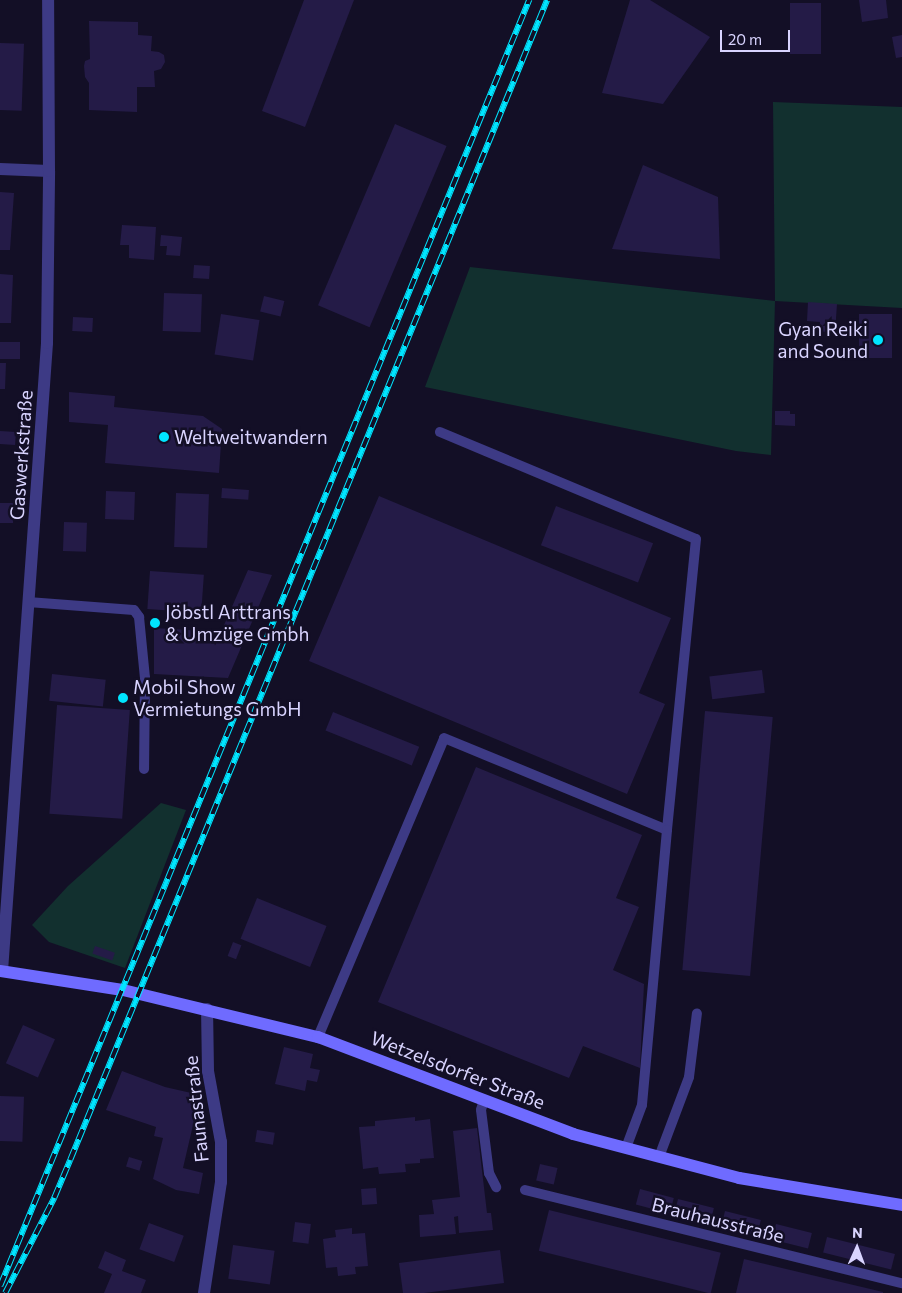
<!DOCTYPE html>
<html>
<head>
<meta charset="utf-8">
<style>
  body { margin:0 }
  #map { position:relative; width:902px; height:1293px; overflow:hidden; background:#130f26; font-family:Commissioner,sans-serif }
  div>[style] { position:absolute }
  .green>* { inset:0; background:#12302f }
  .building>* { inset:0; background:#241b47; transform-origin:0 0 }
  .service>* { height:10px; margin:-5px; padding:0 5px; transform-origin:5px; border-radius:5px; background:#3d3a85 }
  .minor>* { height:12px; margin:-6px; padding:0 6px; transform-origin:6px; border-radius:6px; background:#3d3a85 }
  .tertiary>* { height:12px; margin:-6px; padding:0 6px; transform-origin:6px; border-radius:6px; background:#3d3a85 }
  .secondary>* { height:12px; margin:-6px; padding:0 6px; transform-origin:6px; border-radius:6px; background:#6f6bff }
  .rail>* { height:5.5px; margin-top:-2.75px; transform-origin:0; background:repeating-linear-gradient(90deg,#130f26 0 11px,#00e5ff 0 22px); box-sizing:border-box; border-block:1px solid #00e5ff }
  .dots>* { width:14px; height:14px; translate:-50% -50%; box-sizing:border-box; border:2px solid #130f26; border-radius:50% }
  span { translate:-50% -50%; white-space:nowrap; text-align:center; line-height:1.15; -webkit-text-stroke:5px #130f26; paint-order:stroke }
  .poi-label { font-size:19px; color:#d9d4ff }
  .right { translate:-100% -50%; text-align:right }
  .left { translate:0 -50%; text-align:left }
  .street-label { font-size:19px; color:#d9d4ff }
  .north { position:absolute; left:832px; top:1223px; width:50px; height:50px; -webkit-text-stroke:4px #130f26; paint-order:stroke; rotate:2deg; font-size:14px; font-weight:700; line-height:20px; text-align:center; color:#d9d4ff }
  .north::after { content:''; display:block; margin:auto; width:18px; height:22px; background:#d9d4ff; clip-path:polygon(50% 0,100% 100%,50% 72%,0 100%) }
  .scale { position:absolute; left:720px; top:30px; width:70px; height:22px; box-sizing:border-box; border:2px solid #d9d4ff; border-top:0; padding-left:6px; font-size:15px; line-height:18px; white-space:nowrap; color:#d9d4ff; -webkit-text-stroke:4px #130f26; paint-order:stroke }
</style>
</head>
<body>
<div id="map">
  <div class="green">
    <div style="clip-path:polygon(773px 102px,902px 107px,902px 308px,775px 301px,771px 455px,736px 451px,425px 387px,470px 267px,775px 301px)"></div>
    <div style="clip-path:polygon(161px 803px,186px 810px,125px 968px,49px 942px,32px 925px,68px 886px)"></div>
  </div>
  <div class="building">
    <div style="clip-path:polygon(304px 0,354px 0,305px 127px,262px 111px)"></div>
    <div style="clip-path:polygon(630px 0,650px 0,710px 37px,663px 104px,602px 93px)"></div>
    <div style="clip-path:polygon(859px 0,886px 0,888px 18px,862px 22px)"></div>
    <div style="left:790px;top:3px;width:31px;height:51px"></div>
    <div style="clip-path:polygon(89px 21px,138px 22px,138px 35px,152px 36px,151px 51px,159px 52px,164px 55px,165px 62px,161px 69px,154px 71px,155px 87px,137px 87px,137px 112px,89px 110px,89px 83px,85px 77px,84px 66px,85px 61px,90px 59px)"></div>
    <div style="clip-path:polygon(902px 35px,902px 57px,896px 58px,892px 37px)"></div>
    <div style="left:0;top:43px;width:24px;height:67px;rotate:2deg"></div>
    <div style="left:395px;top:124px;width:56px;height:197px;rotate:23deg"></div>
    <div style="clip-path:polygon(643px 165px,718px 197px,720px 259px,612px 249px)"></div>
    <div style="clip-path:polygon(0 192px,14px 193px,10px 250px,0 250px)"></div>
    <div style="clip-path:polygon(122px 225px,156px 227px,154px 260px,129px 258px,129px 245px,120px 245px)"></div>
    <div style="clip-path:polygon(161px 235px,182px 237px,180px 256px,166px 255px,167px 246px,160px 246px)"></div>
    <div style="left:194px;top:265px;width:16px;height:13px;rotate:4deg"></div>
    <div style="clip-path:polygon(0 274px,13px 275px,11px 323px,0 323px)"></div>
    <div style="left:164px;top:293px;width:38px;height:38px;rotate:2deg"></div>
    <div style="left:264px;top:296px;width:21px;height:16px;rotate:14deg"></div>
    <div style="clip-path:polygon(808px 302px,837px 304px,835px 333px,819px 331px,820px 322px,807px 321px)"></div>
    <div style="left:221px;top:314px;width:39px;height:41px;rotate:9deg"></div>
    <div style="left:859px;top:314px;width:33px;height:44px"></div>
    <div style="left:73px;top:317px;width:20px;height:14px;rotate:3deg"></div>
    <div style="left:0;top:342px;width:20px;height:17px"></div>
    <div style="clip-path:polygon(0 363px,6px 363px,5px 389px,0 389px)"></div>
    <div style="clip-path:polygon(69px 392px,115px 396px,114px 407px,203px 416px,222px 429px,219px 473px,105px 463px,108px 425px,69px 422px)"></div>
    <div style="clip-path:polygon(775px 411px,790px 411px,790px 414px,795px 414px,795px 426px,775px 425px)"></div>
    <div style="left:0;top:431px;width:16px;height:13px;rotate:4deg"></div>
    <div style="left:222px;top:488px;width:27px;height:10px;rotate:4deg"></div>
    <div style="left:106px;top:491px;width:29px;height:28px;rotate:2deg"></div>
    <div style="left:176px;top:493px;width:33px;height:54px;rotate:2deg"></div>
    <div style="clip-path:polygon(379px 496px,671px 618px,639px 693px,665px 704px,627px 794px,309px 661px)"></div>
    <div style="left:0;top:503px;width:13px;height:20px"></div>
    <div style="left:556px;top:506px;width:104px;height:42px;rotate:21deg"></div>
    <div style="left:64px;top:522px;width:23px;height:29px;rotate:2deg"></div>
    <div style="clip-path:polygon(248px 570px,272px 575px,228px 678px,154px 674px,154px 628px,221px 632px)"></div>
    <div style="left:150px;top:571px;width:54px;height:38px;rotate:4deg"></div>
    <div style="left:762px;top:670px;width:23px;height:53px;rotate:83deg"></div>
    <div style="left:52px;top:674px;width:54px;height:27px;rotate:6deg"></div>
    <div style="left:57px;top:705px;width:73px;height:109px;rotate:4deg"></div>
    <div style="left:705px;top:711px;width:68px;height:260px;rotate:5deg"></div>
    <div style="left:333px;top:712px;width:93px;height:20px;rotate:22deg"></div>
    <div style="clip-path:polygon(476px 767px,642px 835px,616px 898px,639px 907px,613px 970px,644px 984px,640px 1068px,583px 1046px,569px 1078px,378px 1002px)"></div>
    <div style="left:257px;top:898px;width:75px;height:44px;rotate:22deg"></div>
    <div style="left:233px;top:942px;width:9px;height:15px;rotate:21deg"></div>
    <div style="left:95px;top:946px;width:21px;height:8px;rotate:19deg"></div>
    <div style="left:23px;top:1025px;width:35px;height:42px;rotate:24deg"></div>
    <div style="clip-path:polygon(284px 1047px,313px 1054px,310px 1068px,320px 1070px,317px 1082px,307px 1080px,305px 1091px,275px 1084px)"></div>
    <div style="clip-path:polygon(122px 1071px,165px 1087px,200px 1095px,183px 1168px,203px 1173px,199px 1194px,176px 1190px,153px 1179px,163px 1138px,154px 1136px,156px 1127px,106px 1110px)"></div>
    <div style="left:0;top:1096px;width:24px;height:45px;rotate:2deg"></div>
    <div style="clip-path:polygon(415px 1117px,415px 1121px,430px 1119px,434px 1158px,420px 1159px,420px 1163px,405px 1164px,406px 1172px,379px 1174px,378px 1167px,363px 1169px,359px 1127px,375px 1126px,375px 1121px)"></div>
    <div style="clip-path:polygon(477px 1128px,487px 1213px,491px 1213px,493px 1230px,459px 1233px,458px 1216px,454px 1217px,456px 1234px,420px 1237px,419px 1215px,434px 1214px,432px 1200px,460px 1197px,453px 1131px)"></div>
    <div style="left:257px;top:1130px;width:18px;height:12px;rotate:9deg"></div>
    <div style="left:129px;top:1157px;width:14px;height:10px;rotate:17deg"></div>
    <div style="left:540px;top:1164px;width:18px;height:17px;rotate:13deg"></div>
    <div style="left:376px;top:1188px;width:16px;height:15px;rotate:86deg"></div>
    <div style="left:640px;top:1189px;width:35px;height:16px;rotate:15deg"></div>
    <div style="left:678px;top:1199px;width:37px;height:16px;rotate:14deg"></div>
    <div style="left:549px;top:1210px;width:177px;height:42px;rotate:14deg"></div>
    <div style="left:725px;top:1211px;width:37px;height:16px;rotate:14deg"></div>
    <div style="left:295px;top:1222px;width:16px;height:20px;rotate:7deg"></div>
    <div style="left:149px;top:1223px;width:37px;height:28px;rotate:20deg"></div>
    <div style="left:776px;top:1224px;width:37px;height:16px;rotate:14deg"></div>
    <div style="clip-path:polygon(352px 1228px,352px 1234px,365px 1233px,368px 1266px,355px 1267px,356px 1274px,338px 1276px,337px 1267px,326px 1268px,323px 1239px,336px 1237px,335px 1230px)"></div>
    <div style="left:827px;top:1237px;width:70px;height:16px;rotate:14deg"></div>
    <div style="left:233px;top:1245px;width:42px;height:34px;rotate:8deg"></div>
    <div style="clip-path:polygon(500px 1250px,504px 1283px,424px 1293px,403px 1293px,399px 1263px)"></div>
    <div style="clip-path:polygon(105px 1251px,126px 1260px,122px 1271px,146px 1280px,141px 1293px,104px 1293px,112px 1274px,98px 1268px)"></div>
    <div style="clip-path:polygon(744px 1259px,883px 1292px,883px 1293px,736px 1293px)"></div>
  </div>
  <div class="service">
    <div style="left:440px;top:432px;width:277px;rotate:22.7deg"></div>
    <div style="left:696px;top:539px;width:292px;rotate:95.7deg"></div>
    <div style="left:28px;top:602px;width:106px;rotate:4.3deg"></div>
    <div style="left:134px;top:610px;width:9px;rotate:54deg"></div>
    <div style="left:139px;top:617px;width:61px;rotate:84.4deg"></div>
    <div style="left:145px;top:678px;width:91px;rotate:90.6deg"></div>
    <div style="left:318px;top:1037px;width:324px;rotate:-67.1deg"></div>
    <div style="left:444px;top:738px;width:241px;rotate:22.4deg"></div>
    <div style="left:667px;top:830px;width:276px;rotate:95.2deg"></div>
    <div style="left:642px;top:1105px;width:46px;rotate:110.4deg"></div>
    <div style="left:484px;top:1100px;width:10px;rotate:107deg"></div>
    <div style="left:481px;top:1110px;width:64px;rotate:82.8deg"></div>
    <div style="left:489px;top:1173px;width:16px;rotate:63deg"></div>
    <div style="left:659px;top:1157px;width:85px;rotate:-69.4deg"></div>
    <div style="left:689px;top:1077px;width:64px;rotate:-82.9deg"></div>
    <div style="left:525px;top:1190px;width:388px;rotate:13.9deg"></div>
  </div>
  <div class="minor">
    <div style="left:0;top:169px;width:49px;rotate:2.3deg"></div>
    <div style="left:204px;top:1293px;width:112px;rotate:-81.3deg"></div>
    <div style="left:221px;top:1182px;width:40px;rotate:-90deg"></div>
    <div style="left:221px;top:1142px;width:72px;rotate:-100.4deg"></div>
    <div style="left:208px;top:1071px;width:62px;rotate:-90.9deg"></div>
  </div>
  <div class="tertiary">
    <div style="left:2px;top:971px;width:630px;rotate:-85.9deg"></div>
    <div style="left:47px;top:343px;width:172px;rotate:-89.3deg"></div>
    <div style="left:49px;top:171px;width:171px;rotate:-90.3deg"></div>
  </div>
  <div class="secondary">
    <div style="left:0;top:971px;width:124px;rotate:8.8deg"></div>
    <div style="left:123px;top:990px;width:201px;rotate:13.6deg"></div>
    <div style="left:318px;top:1037px;width:273px;rotate:20.8deg"></div>
    <div style="left:573px;top:1134px;width:172px;rotate:14.8deg"></div>
    <div style="left:739px;top:1178px;width:165px;rotate:9.4deg"></div>
  </div>
  <div class="rail">
    <div style="left:0;top:1286px;width:1391px;rotate:-67.64deg"></div>
    <div style="left:5px;top:1293px;width:107px;rotate:-62.7deg"></div>
    <div style="left:54px;top:1198px;width:41px;rotate:-67.2deg"></div>
    <div style="left:70px;top:1160px;width:1254px;rotate:-67.65deg"></div>
  </div>
  <div class="dots">
    <div style="left:878px;top:340px;background:#00e5ff"></div>
    <div style="left:164px;top:437px;background:#00e5ff"></div>
    <div style="left:155px;top:623px;background:#00e5ff"></div>
    <div style="left:123px;top:698px;background:#00e5ff"></div>
  </div>
  <div class="poi-label">
    <span class="right" style="left:868px;top:340px">Gyan Reiki<br>and Sound</span>
    <span class="left" style="left:174px;top:437px">Weltweitwandern</span>
    <span class="left" style="left:165px;top:623px">Jöbstl Arttrans<br>&amp; Umzüge Gmbh</span>
    <span class="left" style="left:133px;top:698px">Mobil Show<br>Vermietungs GmbH</span>
  </div>
  <div class="street-label">
    <span style="left:21px;top:455px;rotate:-86deg">Gaswerkstraße</span>
    <span style="left:458px;top:1070px;rotate:21deg">Wetzelsdorfer Straße</span>
    <span style="left:196px;top:1109px;rotate:-96deg">Faunastraße</span>
    <span style="left:718px;top:1220px;rotate:14deg">Brauhausstraße</span>
  </div>
  <div class="north">N</div>
  <div class="scale">20 m</div>
</div>
</body>
</html>
